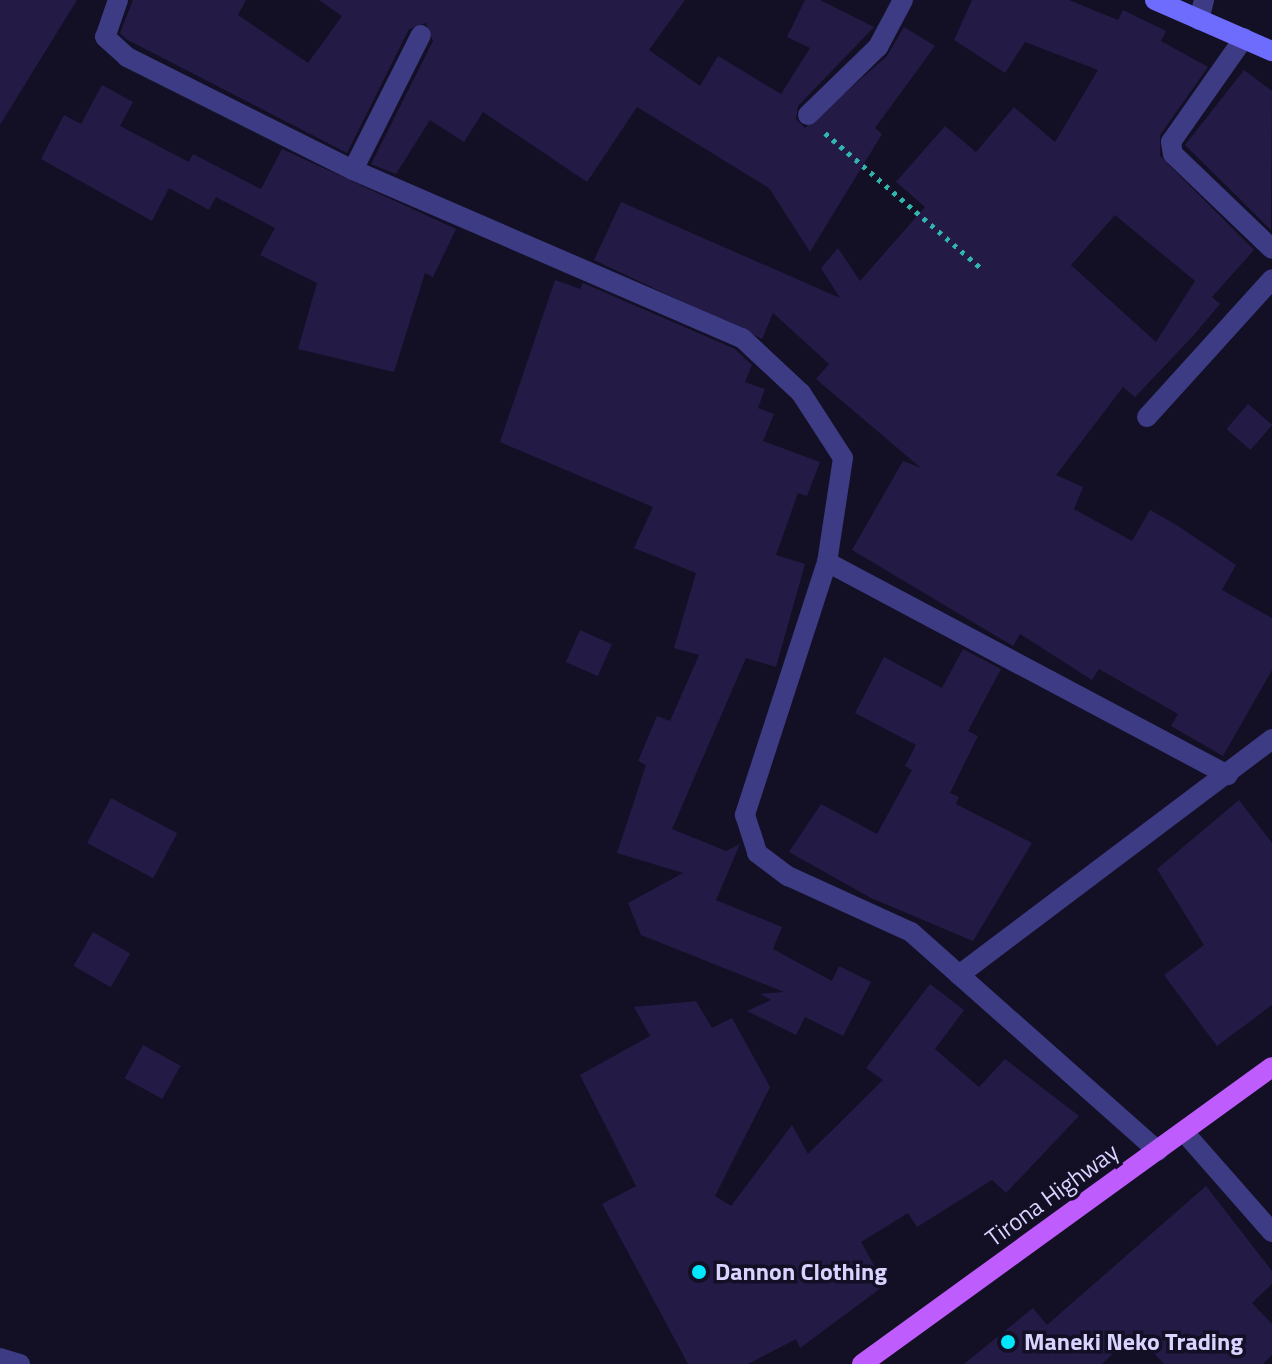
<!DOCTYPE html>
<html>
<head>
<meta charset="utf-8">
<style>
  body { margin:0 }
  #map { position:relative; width:1272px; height:1364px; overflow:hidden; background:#130f25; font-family:"Titillium Web",sans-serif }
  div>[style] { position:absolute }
  .building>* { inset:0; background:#231b46; transform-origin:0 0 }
  .path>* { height:5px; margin-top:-2.5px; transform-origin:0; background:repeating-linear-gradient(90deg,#30b6ac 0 4px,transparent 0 10px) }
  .lane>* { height:20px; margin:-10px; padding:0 10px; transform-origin:10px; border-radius:10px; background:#3c3b84 }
  .street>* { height:20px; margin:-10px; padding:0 10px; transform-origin:10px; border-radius:10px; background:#3c3b84 }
  .secondary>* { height:20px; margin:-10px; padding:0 10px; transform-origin:10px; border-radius:10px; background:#6d6cfd }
  .primary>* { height:20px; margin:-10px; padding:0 10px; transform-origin:10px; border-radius:10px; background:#bf5cfd }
  .dots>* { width:22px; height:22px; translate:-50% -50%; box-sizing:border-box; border:4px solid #130f25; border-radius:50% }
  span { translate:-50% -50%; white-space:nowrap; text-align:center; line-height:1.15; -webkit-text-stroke:7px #130f25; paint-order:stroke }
  .street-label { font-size:24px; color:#d8d4ff }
  .poi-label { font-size:24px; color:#d8d4ff; font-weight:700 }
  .left { translate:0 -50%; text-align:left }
</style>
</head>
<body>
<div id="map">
  <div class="building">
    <div style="clip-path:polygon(0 0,77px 0,0 125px)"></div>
    <div style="clip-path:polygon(133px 0,246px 0,238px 15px,308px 63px,342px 16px,319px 0,685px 0,649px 50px,700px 86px,718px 56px,781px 94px,810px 48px,787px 37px,805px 0,820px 0,874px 27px,798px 106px,796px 119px,805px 128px,887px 56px,904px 27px,935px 46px,875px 128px,882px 134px,810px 252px,769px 188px,637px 107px,587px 182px,483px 112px,464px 142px,430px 120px,396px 174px,371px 164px,433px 41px,426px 23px,409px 29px,347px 153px,126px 39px,120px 33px)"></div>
    <div style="clip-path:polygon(evenodd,972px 0,1069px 0,1118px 20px,1123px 10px,1166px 31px,1161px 41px,1208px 67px,1160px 135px,1160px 156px,1254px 250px,1212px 297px,1220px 304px,1193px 336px,1135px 397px,1123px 387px,1056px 475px,1083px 487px,1074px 509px,1132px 541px,1150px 510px,1175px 524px,1236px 565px,1222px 590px,1272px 618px,1272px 670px,1223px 756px,1171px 726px,1178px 714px,1099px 669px,1092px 680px,1020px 634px,1013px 646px,852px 550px,903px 461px,921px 468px,816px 379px,829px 364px,773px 313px,762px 339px,594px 260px,621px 202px,840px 298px,821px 268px,838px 248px,860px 281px,925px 207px,896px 182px,945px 126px,976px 152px,1014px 107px,1055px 142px,1098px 70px,1025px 42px,1005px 73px,954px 40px,972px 0,1115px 215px,1195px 281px,1156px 342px,1071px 265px,1115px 215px)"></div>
    <div style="clip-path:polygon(1244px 70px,1272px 91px,1271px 230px,1185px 145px)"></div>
    <div style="clip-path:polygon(102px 85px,133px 102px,120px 126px,189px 162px,193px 154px,261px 189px,282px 149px,456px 229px,433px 277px,425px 273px,394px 372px,298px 349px,317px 283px,260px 255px,275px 228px,216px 197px,209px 210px,169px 188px,152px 221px,41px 159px,64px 115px,81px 124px)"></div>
    <div style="clip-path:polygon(555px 280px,580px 289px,583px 283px,735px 349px,752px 365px,745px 382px,765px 389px,758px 408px,774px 414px,763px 441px,820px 462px,807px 496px,798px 493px,776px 555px,805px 564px,776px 667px,746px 658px,672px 829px,726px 851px,740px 844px,716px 900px,782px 927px,773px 949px,832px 981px,839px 966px,871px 982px,843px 1036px,805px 1017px,796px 1035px,747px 1011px,771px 1000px,760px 994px,784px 992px,641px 935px,628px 903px,683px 873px,617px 853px,646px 765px,638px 761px,657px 716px,670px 721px,699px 655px,674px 648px,696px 573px,634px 548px,653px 507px,500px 442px)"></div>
    <div style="left:1248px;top:404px;width:32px;height:33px;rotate:41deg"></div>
    <div style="left:580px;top:630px;width:35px;height:35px;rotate:24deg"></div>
    <div style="clip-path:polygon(963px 649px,1001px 669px,968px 731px,978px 736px,950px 793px,959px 797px,956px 804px,1032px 843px,973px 941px,871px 898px,789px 852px,821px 804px,877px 834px,912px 770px,905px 766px,916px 745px,855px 713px,884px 657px,942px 688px)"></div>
    <div style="left:111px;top:798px;width:75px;height:51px;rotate:28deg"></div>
    <div style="clip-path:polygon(1239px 800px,1272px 843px,1272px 1005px,1217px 1046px,1164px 975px,1204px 945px,1157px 869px)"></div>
    <div style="left:93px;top:932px;width:43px;height:39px;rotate:30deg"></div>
    <div style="clip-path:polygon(930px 984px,964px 1010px,935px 1049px,979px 1087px,1005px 1059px,1079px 1116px,1006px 1193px,992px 1180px,917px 1227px,908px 1213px,861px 1242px,885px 1285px,800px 1348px,796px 1339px,748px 1364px,688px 1364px,602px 1204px,636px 1186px,580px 1075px,650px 1036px,634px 1007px,696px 1001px,712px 1028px,732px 1018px,770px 1087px,715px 1196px,731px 1206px,792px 1125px,808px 1154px,883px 1080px,866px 1068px)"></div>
    <div style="left:143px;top:1045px;width:43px;height:38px;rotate:29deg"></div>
    <div style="clip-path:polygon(1206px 1186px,1272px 1271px,1272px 1284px,1252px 1303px,1272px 1324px,1272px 1355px,1263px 1364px,1164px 1364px,1135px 1333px,1102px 1364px,964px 1364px,1033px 1308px,1047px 1325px)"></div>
  </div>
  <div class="path">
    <div style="left:825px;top:133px;width:209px;rotate:40.9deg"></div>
  </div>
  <div class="lane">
    <div style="left:0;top:1358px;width:21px;rotate:17deg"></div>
  </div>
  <div class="street">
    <div style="left:118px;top:0;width:39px;rotate:109deg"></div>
    <div style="left:105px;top:37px;width:30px;rotate:42deg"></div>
    <div style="left:127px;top:57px;width:253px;rotate:26.6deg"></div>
    <div style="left:353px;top:170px;width:424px;rotate:23.4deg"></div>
    <div style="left:742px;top:338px;width:81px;rotate:43deg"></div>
    <div style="left:801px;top:393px;width:77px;rotate:57.1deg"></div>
    <div style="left:843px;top:458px;width:105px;rotate:98.7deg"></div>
    <div style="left:827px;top:562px;width:266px;rotate:108deg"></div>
    <div style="left:745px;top:815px;width:40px;rotate:72deg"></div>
    <div style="left:757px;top:853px;width:39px;rotate:37deg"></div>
    <div style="left:788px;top:876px;width:135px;rotate:24.5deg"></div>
    <div style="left:911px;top:932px;width:330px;rotate:41.6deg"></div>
    <div style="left:1199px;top:20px;width:21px;rotate:-76deg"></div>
    <div style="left:1244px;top:38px;width:127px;rotate:125.1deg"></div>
    <div style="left:1171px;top:142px;width:12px;rotate:81deg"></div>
    <div style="left:1173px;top:154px;width:137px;rotate:43.8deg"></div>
    <div style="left:808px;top:115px;width:98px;rotate:-44.2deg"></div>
    <div style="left:878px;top:47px;width:53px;rotate:-62deg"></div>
    <div style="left:353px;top:170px;width:151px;rotate:-63.3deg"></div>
    <div style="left:1147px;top:417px;width:186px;rotate:-47.8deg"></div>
    <div style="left:827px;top:562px;width:454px;rotate:28deg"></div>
    <div style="left:959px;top:975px;width:392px;rotate:-37deg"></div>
    <div style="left:1184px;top:1132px;width:133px;rotate:48.7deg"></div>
  </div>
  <div class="secondary">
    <div style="left:1155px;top:0;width:128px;rotate:23.6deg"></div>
  </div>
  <div class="primary">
    <div style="left:862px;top:1364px;width:506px;rotate:-35.92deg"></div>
  </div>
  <div class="dots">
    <div style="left:699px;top:1272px;background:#03e7fc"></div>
    <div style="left:1008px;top:1342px;background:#03e7fc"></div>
  </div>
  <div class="street-label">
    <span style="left:1052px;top:1195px;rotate:-36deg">Tirona Highway</span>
  </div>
  <div class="poi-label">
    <span class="left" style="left:715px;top:1272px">Dannon Clothing</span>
    <span class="left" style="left:1024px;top:1342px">Maneki Neko Trading</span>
  </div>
</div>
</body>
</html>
